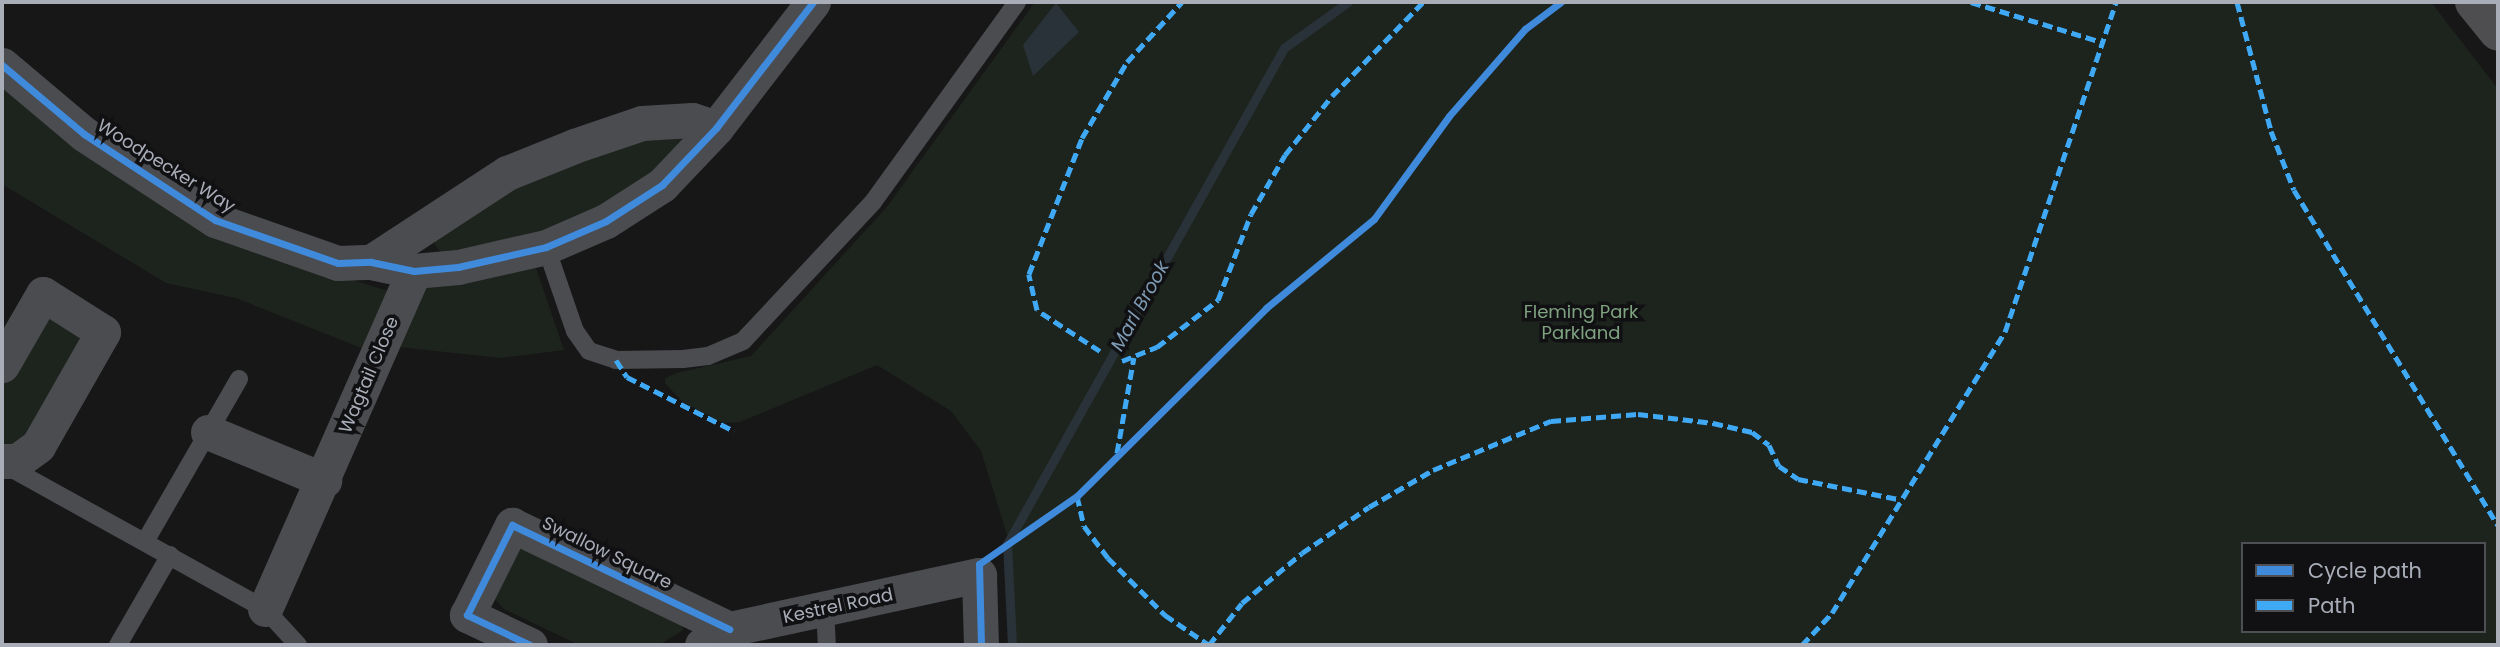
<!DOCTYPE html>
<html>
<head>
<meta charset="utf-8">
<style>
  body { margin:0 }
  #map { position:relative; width:2500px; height:647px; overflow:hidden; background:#171717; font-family:Poppins,sans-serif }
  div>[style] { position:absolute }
  .green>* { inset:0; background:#1d241e }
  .water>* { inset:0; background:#2a3239 }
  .stream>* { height:9px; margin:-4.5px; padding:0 4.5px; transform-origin:4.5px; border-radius:4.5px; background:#2a3239 }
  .lane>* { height:18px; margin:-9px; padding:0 9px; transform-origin:9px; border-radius:9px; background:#4b4c50 }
  .street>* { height:35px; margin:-17.5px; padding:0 17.5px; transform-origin:17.5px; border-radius:17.5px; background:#4b4c50 }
  .highway>* { height:38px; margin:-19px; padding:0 19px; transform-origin:19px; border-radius:19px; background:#4e4e51 }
  .quiet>* { height:5px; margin-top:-2.5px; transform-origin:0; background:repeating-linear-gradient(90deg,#3fa9f5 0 10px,transparent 0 15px) }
  .cycleway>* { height:7px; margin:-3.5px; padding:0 3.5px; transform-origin:3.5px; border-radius:3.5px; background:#408adc }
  span { translate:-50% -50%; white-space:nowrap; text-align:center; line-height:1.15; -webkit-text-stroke:7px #111113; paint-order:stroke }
  .street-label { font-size:18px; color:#a8adb8 }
  .park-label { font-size:18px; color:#7fa381 }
  .water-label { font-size:19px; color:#7f9bb3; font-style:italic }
  .frame { position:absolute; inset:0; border:4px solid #a8adb8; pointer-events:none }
  .legend { position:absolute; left:2241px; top:542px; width:245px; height:91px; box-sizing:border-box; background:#111113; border:2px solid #4d4f55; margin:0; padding:9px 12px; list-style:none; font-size:21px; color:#a8adb8 }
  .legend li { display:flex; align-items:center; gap:14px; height:35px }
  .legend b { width:35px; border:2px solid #4d4f55 }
</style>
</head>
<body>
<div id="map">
  <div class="green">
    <div style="clip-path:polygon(evenodd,1035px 2px,2431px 2px,2498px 89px,2498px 645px,1013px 645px,1008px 538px,981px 451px,951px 411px,877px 365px,740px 422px,723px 423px,683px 402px,665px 383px,665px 378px,677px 373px,751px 356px,886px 208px,1035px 2px,2243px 544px,2484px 544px,2484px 631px,2243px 631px,2243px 544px)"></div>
    <div style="clip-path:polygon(7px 85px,283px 258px,394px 293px,369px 351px,236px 298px,166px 283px,2px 184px,2px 93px)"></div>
    <div style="clip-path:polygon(685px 134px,686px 149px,618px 198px,529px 236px,441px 253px,434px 243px,437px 230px,471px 207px,614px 140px)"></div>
    <div style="clip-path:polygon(536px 268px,564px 350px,500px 358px,399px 347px,424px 287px)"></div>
    <div style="clip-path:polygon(43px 294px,103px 332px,38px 446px,2px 461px,2px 365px)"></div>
    <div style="clip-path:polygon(527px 546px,682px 621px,683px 630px,659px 645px,579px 645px,504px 609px,491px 595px,518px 548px)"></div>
  </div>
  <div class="water">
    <div style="clip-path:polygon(1056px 3px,1079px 32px,1033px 76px,1023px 45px)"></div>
  </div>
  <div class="stream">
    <div style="left:1012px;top:645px;width:101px;rotate:-92.8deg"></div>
    <div style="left:1007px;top:544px;width:568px;rotate:-60.82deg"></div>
    <div style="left:1284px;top:48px;width:79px;rotate:-35.7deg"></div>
  </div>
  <div class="lane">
    <div style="left:546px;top:247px;width:89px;rotate:71deg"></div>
    <div style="left:575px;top:331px;width:24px;rotate:55deg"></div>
    <div style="left:589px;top:351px;width:28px;rotate:18deg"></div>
    <div style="left:616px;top:360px;width:67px;rotate:-0.9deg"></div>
    <div style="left:683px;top:359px;width:25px;rotate:-7deg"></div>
    <div style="left:708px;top:356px;width:38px;rotate:-23deg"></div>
    <div style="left:743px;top:341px;width:190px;rotate:-46.9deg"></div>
    <div style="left:873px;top:202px;width:246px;rotate:-54.2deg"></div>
    <div style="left:5px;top:465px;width:297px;rotate:29deg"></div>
    <div style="left:265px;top:609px;width:49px;rotate:47.5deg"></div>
    <div style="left:146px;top:540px;width:186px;rotate:-60deg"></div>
    <div style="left:825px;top:609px;width:36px;rotate:87deg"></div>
    <div style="left:118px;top:645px;width:104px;rotate:-60deg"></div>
  </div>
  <div class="street">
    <div style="left:2px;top:65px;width:107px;rotate:40.1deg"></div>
    <div style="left:84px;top:134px;width:157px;rotate:33.3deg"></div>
    <div style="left:215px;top:220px;width:130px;rotate:19.3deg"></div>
    <div style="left:338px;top:263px;width:33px;rotate:-2deg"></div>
    <div style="left:371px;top:262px;width:44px;rotate:11.8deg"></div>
    <div style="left:414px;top:271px;width:44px;rotate:-5.2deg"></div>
    <div style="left:458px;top:267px;width:90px;rotate:-12.8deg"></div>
    <div style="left:546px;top:247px;width:65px;rotate:-23.4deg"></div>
    <div style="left:606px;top:221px;width:67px;rotate:-32.7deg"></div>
    <div style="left:662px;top:185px;width:79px;rotate:-46.5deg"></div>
    <div style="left:716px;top:128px;width:159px;rotate:-52.4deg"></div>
    <div style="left:371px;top:262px;width:163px;rotate:-33.2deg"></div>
    <div style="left:507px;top:173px;width:72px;rotate:-21.9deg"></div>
    <div style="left:574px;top:146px;width:72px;rotate:-18.7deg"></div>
    <div style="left:642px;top:123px;width:50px;rotate:-3.4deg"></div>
    <div style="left:692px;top:120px;width:25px;rotate:18deg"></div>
    <div style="left:2px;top:365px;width:82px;rotate:-60deg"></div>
    <div style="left:43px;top:294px;width:71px;rotate:32.3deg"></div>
    <div style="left:103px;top:332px;width:131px;rotate:119.7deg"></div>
    <div style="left:38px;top:446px;width:26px;rotate:144deg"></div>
    <div style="left:17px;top:461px;width:15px;rotate:180deg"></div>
    <div style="left:208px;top:432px;width:126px;rotate:22.5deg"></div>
    <div style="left:265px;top:609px;width:369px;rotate:-66.2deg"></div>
    <div style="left:530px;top:645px;width:70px;rotate:-154.5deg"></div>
    <div style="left:467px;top:615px;width:101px;rotate:-63.4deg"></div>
    <div style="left:512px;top:525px;width:241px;rotate:25.6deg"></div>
    <div style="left:702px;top:645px;width:31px;rotate:-31deg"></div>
    <div style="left:729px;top:629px;width:256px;rotate:-12.2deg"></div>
    <div style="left:979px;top:575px;width:70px;rotate:88.4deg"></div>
  </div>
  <div class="highway">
    <div style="left:2474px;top:2px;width:38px;rotate:51deg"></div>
  </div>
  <div class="quiet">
    <div style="left:1971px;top:2px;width:137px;rotate:17deg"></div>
    <div style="left:2237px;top:2px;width:133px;rotate:75.2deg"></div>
    <div style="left:2271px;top:131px;width:63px;rotate:68.7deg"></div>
    <div style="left:2294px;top:190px;width:392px;rotate:58.7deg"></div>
    <div style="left:1100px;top:351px;width:75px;rotate:-146.9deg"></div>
    <div style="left:1037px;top:310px;width:37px;rotate:-103deg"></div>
    <div style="left:1029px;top:274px;width:146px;rotate:-68.7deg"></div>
    <div style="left:1082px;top:138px;width:88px;rotate:-59.4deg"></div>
    <div style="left:1127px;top:62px;width:81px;rotate:-47.5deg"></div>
    <div style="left:616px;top:360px;width:20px;rotate:57deg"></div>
    <div style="left:627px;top:377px;width:120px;rotate:26.8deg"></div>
    <div style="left:1122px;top:361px;width:38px;rotate:-22deg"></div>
    <div style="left:1157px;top:347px;width:77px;rotate:-37.6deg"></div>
    <div style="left:1218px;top:300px;width:92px;rotate:-69deg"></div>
    <div style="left:1251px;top:214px;width:68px;rotate:-60deg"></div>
    <div style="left:1285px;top:155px;width:75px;rotate:-51.5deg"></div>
    <div style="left:1332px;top:96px;width:131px;rotate:-45.9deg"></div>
    <div style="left:1117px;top:453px;width:97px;rotate:-80deg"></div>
    <div style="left:1077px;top:496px;width:31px;rotate:77deg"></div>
    <div style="left:1084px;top:526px;width:40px;rotate:53deg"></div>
    <div style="left:1108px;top:558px;width:81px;rotate:45deg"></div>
    <div style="left:1165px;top:615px;width:53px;rotate:34.3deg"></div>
    <div style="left:1209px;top:645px;width:53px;rotate:-51.8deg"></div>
    <div style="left:1242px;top:603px;width:78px;rotate:-39.8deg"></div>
    <div style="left:1302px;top:553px;width:81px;rotate:-34.5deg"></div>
    <div style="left:1369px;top:507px;width:74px;rotate:-30deg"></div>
    <div style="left:1433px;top:470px;width:128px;rotate:-22.6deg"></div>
    <div style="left:1551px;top:421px;width:87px;rotate:-4.6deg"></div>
    <div style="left:1638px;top:414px;width:76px;rotate:6.8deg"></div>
    <div style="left:1713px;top:423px;width:40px;rotate:13deg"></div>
    <div style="left:1752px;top:432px;width:21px;rotate:37deg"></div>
    <div style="left:1769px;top:445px;width:23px;rotate:65deg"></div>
    <div style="left:1779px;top:466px;width:23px;rotate:34deg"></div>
    <div style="left:1798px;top:479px;width:102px;rotate:11.3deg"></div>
    <div style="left:1802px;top:645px;width:44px;rotate:-46.8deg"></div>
    <div style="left:1832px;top:613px;width:330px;rotate:-58.4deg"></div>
    <div style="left:2005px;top:332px;width:348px;rotate:-71.4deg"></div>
  </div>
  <div class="cycleway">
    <div style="left:2px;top:65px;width:107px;rotate:40.1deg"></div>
    <div style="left:84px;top:134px;width:157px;rotate:33.3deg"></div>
    <div style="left:215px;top:220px;width:130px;rotate:19.3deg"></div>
    <div style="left:338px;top:263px;width:33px;rotate:-2deg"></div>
    <div style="left:371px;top:262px;width:44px;rotate:11.8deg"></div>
    <div style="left:414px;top:271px;width:44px;rotate:-5.2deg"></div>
    <div style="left:458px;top:267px;width:90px;rotate:-12.8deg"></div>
    <div style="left:546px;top:247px;width:65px;rotate:-23.4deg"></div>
    <div style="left:606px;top:221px;width:67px;rotate:-32.7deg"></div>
    <div style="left:662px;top:185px;width:79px;rotate:-46.5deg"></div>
    <div style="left:716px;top:128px;width:159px;rotate:-52.4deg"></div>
    <div style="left:530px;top:645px;width:70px;rotate:-154.5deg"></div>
    <div style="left:467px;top:615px;width:101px;rotate:-63.4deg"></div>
    <div style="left:512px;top:525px;width:241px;rotate:25.6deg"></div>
    <div style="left:981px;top:645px;width:81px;rotate:-91.4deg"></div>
    <div style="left:979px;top:564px;width:119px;rotate:-34.8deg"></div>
    <div style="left:1077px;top:496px;width:267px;rotate:-44.8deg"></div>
    <div style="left:1266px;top:308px;width:140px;rotate:-39.5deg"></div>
    <div style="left:1374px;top:219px;width:127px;rotate:-53.9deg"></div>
    <div style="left:1449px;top:116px;width:116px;rotate:-48.9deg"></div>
    <div style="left:1525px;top:29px;width:45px;rotate:-36.9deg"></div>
  </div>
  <div class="street-label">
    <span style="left:166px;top:166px;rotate:32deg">Woodpecker Way</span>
    <span style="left:369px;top:375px;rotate:-67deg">Wagtail Close</span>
    <span style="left:607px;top:553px;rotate:26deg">Swallow Square</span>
    <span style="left:838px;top:606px;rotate:-12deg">Kestrel Road</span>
  </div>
  <div class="park-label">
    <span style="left:1581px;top:323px">Fleming Park<br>Parkland</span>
  </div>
  <div class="water-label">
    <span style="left:1140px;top:306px;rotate:-61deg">Marl Brook</span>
  </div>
  <div class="frame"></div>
  <ul class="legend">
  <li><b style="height:9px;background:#408adc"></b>Cycle path</li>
  <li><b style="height:9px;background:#3fa9f5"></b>Path</li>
  </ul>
</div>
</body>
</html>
